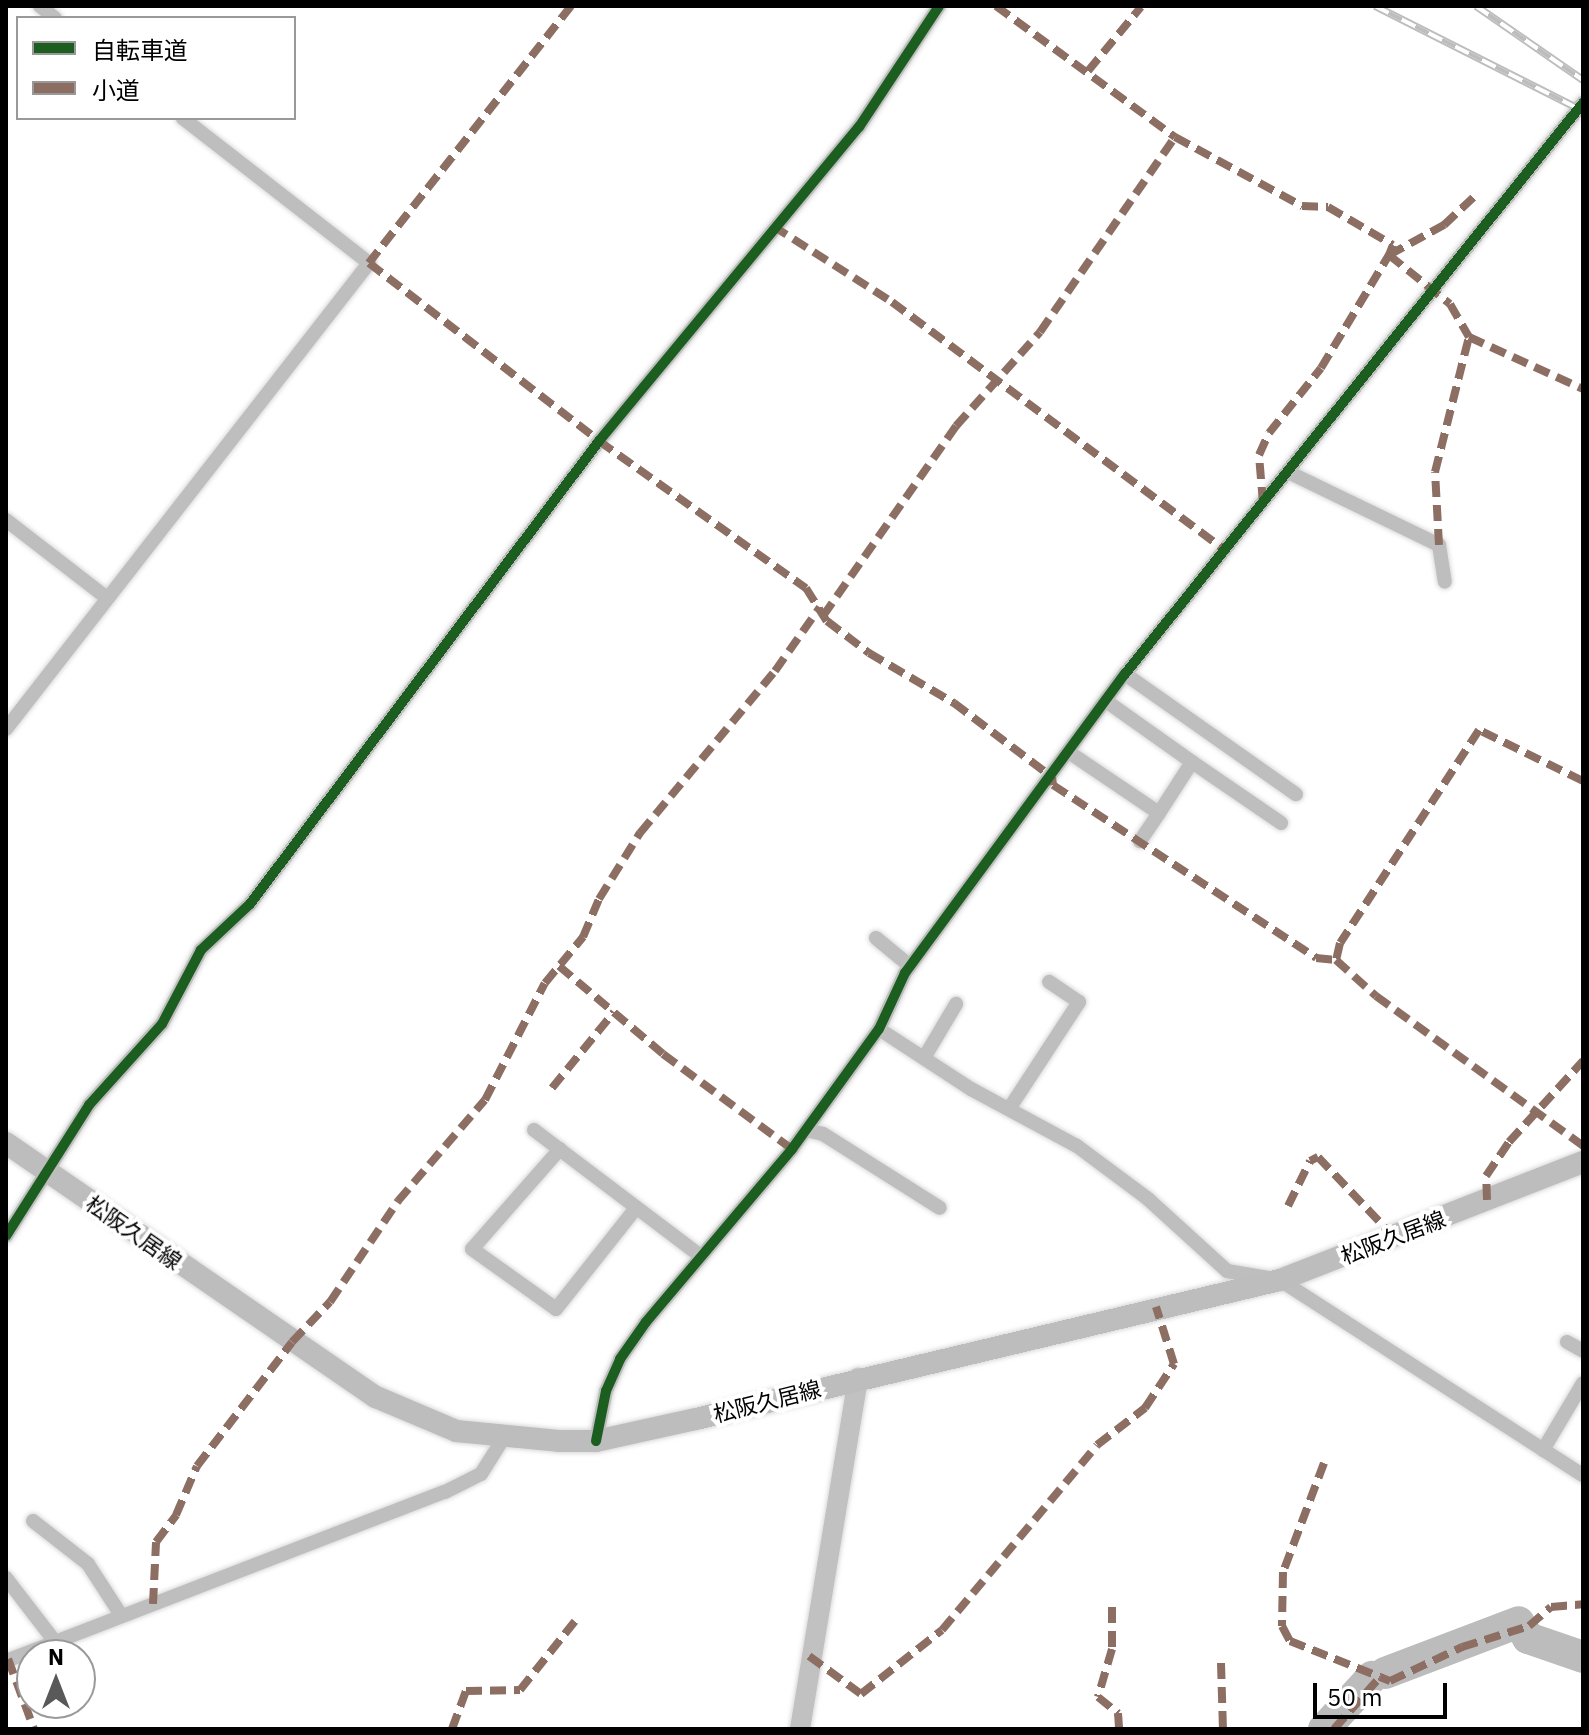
<!DOCTYPE html>
<html>
<head>
<meta charset="utf-8">
<style>
  body { margin:0 }
  #map { position:relative; width:1589px; height:1735px; overflow:hidden; background:#fff; font-family:"IBM Plex Sans","Noto Sans JP",sans-serif }
  div>[style] { position:absolute }
  .river>* { height:32px; margin:-16px; padding:0 16px; transform-origin:16px; border-radius:16px; background:#bcbcbc }
  .roads { filter:drop-shadow(0 0 2px #dbdbdb) drop-shadow(0 0 2px #dbdbdb) }
  .street>* { height:14px; margin:-7px; padding:0 7px; transform-origin:7px; border-radius:7px; background:#bebebe }
  .secondary>* { height:20px; margin:-10px; padding:0 10px; transform-origin:10px; border-radius:10px; background:#c1c1c1 }
  .primary>* { height:22px; margin:-11px; padding:0 11px; transform-origin:11px; border-radius:11px; background:#bdbdbd }
  .rail>* { height:8px; margin-top:-4px; transform-origin:0; background:repeating-linear-gradient(90deg,#fff 0 15px,#bdbdbd 0 30px); box-sizing:border-box; border-block:2px solid #bdbdbd }
  .quiet>* { height:8px; margin-top:-4px; transform-origin:0; background:repeating-linear-gradient(90deg,#8d6e63 0 16px,transparent 0 24px) }
  .cycleway>* { height:10px; margin:-5px; padding:0 5px; transform-origin:5px; border-radius:5px; background:#1b5e20 }
  span { translate:-50% -50%; white-space:nowrap; text-align:center; line-height:1.15; -webkit-text-stroke:8px #fff; paint-order:stroke }
  .street-label { font-size:22px; color:#000 }
  .frame { position:absolute; inset:0; border:8px solid #000; pointer-events:none }
  .legend { position:absolute; left:16px; top:16px; width:280px; height:104px; box-sizing:border-box; background:#fff; border:2px solid #999; margin:0; padding:10px 14px; list-style:none; font-size:24px; color:#000 }
  .legend li { display:flex; align-items:center; gap:16px; height:40px }
  .legend b { width:40px; border:2px solid #999 }
  .north { position:absolute; left:16px; top:1639px; width:80px; height:80px; box-sizing:border-box; background:#fff; border:2px solid #999; border-radius:50%; rotate:0deg; font-size:22px; font-weight:700; line-height:32px; text-align:center; color:#000 }
  .north::after { content:''; display:block; margin:auto; width:28px; height:36px; background:#595959; clip-path:polygon(50% 0,100% 100%,50% 72%,0 100%) }
  .scale { position:absolute; left:1313px; top:1683px; width:134px; height:36px; box-sizing:border-box; border:4px solid #000; border-top:0; padding-left:10px; font-size:24px; line-height:28px; white-space:nowrap; color:#000; -webkit-text-stroke:6px #fff; paint-order:stroke }
</style>
</head>
<body>
<div id="map">
  <div class="river">
    <div style="left:1524px;top:1631px;width:8px;rotate:60deg"></div>
    <div style="left:1528px;top:1638px;width:58px;rotate:19.1deg"></div>
    <div style="left:1385px;top:1673px;width:143px;rotate:-20.8deg"></div>
    <div style="left:1324px;top:1729px;width:71px;rotate:-47.3deg"></div>
  </div>
  <div class="roads">
    <div class="street">
      <div style="left:40px;top:6px;width:19px;rotate:39deg"></div>
      <div style="left:1288px;top:472px;width:168px;rotate:25.8deg"></div>
      <div style="left:1439px;top:545px;width:37px;rotate:81deg"></div>
      <div style="left:6px;top:520px;width:128px;rotate:37.7deg"></div>
      <div style="left:1125px;top:674px;width:209px;rotate:35.1deg"></div>
      <div style="left:1106px;top:701px;width:105px;rotate:35.3deg"></div>
      <div style="left:1192px;top:762px;width:61px;rotate:122.9deg"></div>
      <div style="left:6px;top:729px;width:591px;rotate:-52.08deg"></div>
      <div style="left:369px;top:263px;width:236px;rotate:-142.1deg"></div>
      <div style="left:1070px;top:753px;width:107px;rotate:34deg"></div>
      <div style="left:1159px;top:813px;width:34px;rotate:124deg"></div>
      <div style="left:1192px;top:762px;width:108px;rotate:34.4deg"></div>
      <div style="left:876px;top:938px;width:44px;rotate:39.5deg"></div>
      <div style="left:879px;top:1029px;width:110px;rotate:33.1deg"></div>
      <div style="left:971px;top:1089px;width:120px;rotate:28.3deg"></div>
      <div style="left:1077px;top:1146px;width:89px;rotate:36.7deg"></div>
      <div style="left:1148px;top:1199px;width:107px;rotate:42.3deg"></div>
      <div style="left:1227px;top:1271px;width:54px;rotate:9.6deg"></div>
      <div style="left:1280px;top:1280px;width:360px;rotate:32.8deg"></div>
      <div style="left:924px;top:1058px;width:63px;rotate:-59.3deg"></div>
      <div style="left:1009px;top:1109px;width:128px;rotate:-56.8deg"></div>
      <div style="left:1079px;top:1002px;width:36px;rotate:-146deg"></div>
      <div style="left:534px;top:1130px;width:207px;rotate:37.1deg"></div>
      <div style="left:806px;top:1130px;width:17px;rotate:13deg"></div>
      <div style="left:823px;top:1134px;width:138px;rotate:32.3deg"></div>
      <div style="left:560px;top:1149px;width:133px;rotate:131.3deg"></div>
      <div style="left:472px;top:1249px;width:103px;rotate:35.5deg"></div>
      <div style="left:556px;top:1309px;width:129px;rotate:-51.6deg"></div>
      <div style="left:6px;top:1236px;width:155px;rotate:-57.6deg"></div>
      <div style="left:89px;top:1105px;width:109px;rotate:-48deg"></div>
      <div style="left:162px;top:1024px;width:84px;rotate:-62.2deg"></div>
      <div style="left:201px;top:950px;width:67px;rotate:-43.2deg"></div>
      <div style="left:250px;top:904px;width:580px;rotate:-52.99deg"></div>
      <div style="left:599px;top:441px;width:408px;rotate:-50.4deg"></div>
      <div style="left:859px;top:127px;width:145px;rotate:-56.5deg"></div>
      <div style="left:1567px;top:1342px;width:18px;rotate:29deg"></div>
      <div style="left:596px;top:1441px;width:51px;rotate:-78.7deg"></div>
      <div style="left:606px;top:1391px;width:35px;rotate:-66deg"></div>
      <div style="left:620px;top:1359px;width:45px;rotate:-54.9deg"></div>
      <div style="left:646px;top:1322px;width:226px;rotate:-49.8deg"></div>
      <div style="left:792px;top:1149px;width:148px;rotate:-54.1deg"></div>
      <div style="left:879px;top:1029px;width:62px;rotate:-65.1deg"></div>
      <div style="left:905px;top:973px;width:371px;rotate:-53.7deg"></div>
      <div style="left:1125px;top:674px;width:732px;rotate:-51.27deg"></div>
      <div style="left:1543px;top:1450px;width:78px;rotate:-59.2deg"></div>
      <div style="left:33px;top:1521px;width:70px;rotate:38deg"></div>
      <div style="left:88px;top:1564px;width:61px;rotate:57.1deg"></div>
      <div style="left:6px;top:1578px;width:77px;rotate:52.4deg"></div>
      <div style="left:6px;top:1661px;width:470px;rotate:-21.1deg"></div>
      <div style="left:445px;top:1492px;width:40px;rotate:-26.6deg"></div>
      <div style="left:481px;top:1474px;width:41px;rotate:-57.8deg"></div>
    </div>
    <div class="secondary">
      <div style="left:800px;top:1729px;width:356px;rotate:-80.6deg"></div>
    </div>
    <div class="primary">
      <div style="left:6px;top:1143px;width:449px;rotate:34.5deg"></div>
      <div style="left:376px;top:1397px;width:87px;rotate:23deg"></div>
      <div style="left:456px;top:1431px;width:103px;rotate:5.5deg"></div>
      <div style="left:559px;top:1441px;width:37px"></div>
      <div style="left:596px;top:1441px;width:102px;rotate:-12.4deg"></div>
      <div style="left:696px;top:1419px;width:600px;rotate:-13.39deg"></div>
      <div style="left:1280px;top:1280px;width:325px;rotate:-21.3deg"></div>
    </div>
  </div>
  <div class="rail">
    <div style="left:1375px;top:6px;width:233px;rotate:26.8deg"></div>
    <div style="left:1476px;top:6px;width:130px;rotate:34.7deg"></div>
  </div>
  <div class="quiet">
    <div style="left:571px;top:6px;width:327px;rotate:128.2deg"></div>
    <div style="left:369px;top:263px;width:291px;rotate:37.7deg"></div>
    <div style="left:599px;top:441px;width:254px;rotate:35.4deg"></div>
    <div style="left:806px;top:588px;width:39px;rotate:58deg"></div>
    <div style="left:827px;top:621px;width:53px;rotate:37.3deg"></div>
    <div style="left:869px;top:653px;width:99px;rotate:30.5deg"></div>
    <div style="left:954px;top:703px;width:123px;rotate:37.1deg"></div>
    <div style="left:1052px;top:777px;width:8px;rotate:83deg"></div>
    <div style="left:1053px;top:785px;width:315px;rotate:33.3deg"></div>
    <div style="left:1316px;top:958px;width:20px;rotate:6deg"></div>
    <div style="left:996px;top:6px;width:222px;rotate:36.2deg"></div>
    <div style="left:1175px;top:137px;width:145px;rotate:28.5deg"></div>
    <div style="left:1302px;top:206px;width:26px;rotate:2deg"></div>
    <div style="left:1328px;top:207px;width:75px;rotate:30.3deg"></div>
    <div style="left:1393px;top:245px;width:11px;rotate:112deg"></div>
    <div style="left:1389px;top:255px;width:78px;rotate:38.8deg"></div>
    <div style="left:1450px;top:304px;width:38px;rotate:60deg"></div>
    <div style="left:1469px;top:337px;width:125px;rotate:24.5deg"></div>
    <div style="left:1088px;top:71px;width:83px;rotate:-50.4deg"></div>
    <div style="left:773px;top:226px;width:141px;rotate:32.6deg"></div>
    <div style="left:892px;top:302px;width:415px;rotate:36.7deg"></div>
    <div style="left:1263px;top:503px;width:48px;rotate:-94.8deg"></div>
    <div style="left:1259px;top:455px;width:24px;rotate:-66deg"></div>
    <div style="left:1269px;top:433px;width:83px;rotate:-51.3deg"></div>
    <div style="left:1321px;top:368px;width:132px;rotate:-59deg"></div>
    <div style="left:1389px;top:255px;width:63px;rotate:-28.6deg"></div>
    <div style="left:1444px;top:225px;width:44px;rotate:-43.2deg"></div>
    <div style="left:1439px;top:545px;width:73px;rotate:-93.1deg"></div>
    <div style="left:1435px;top:472px;width:139px;rotate:-75.9deg"></div>
    <div style="left:823px;top:616px;width:232px;rotate:-55deg"></div>
    <div style="left:956px;top:426px;width:126px;rotate:-48.2deg"></div>
    <div style="left:1040px;top:332px;width:237px;rotate:-55.3deg"></div>
    <div style="left:1583px;top:781px;width:116px;rotate:-153.9deg"></div>
    <div style="left:1479px;top:730px;width:254px;rotate:123.1deg"></div>
    <div style="left:1340px;top:943px;width:17px;rotate:103deg"></div>
    <div style="left:1336px;top:960px;width:54px;rotate:42deg"></div>
    <div style="left:1376px;top:996px;width:256px;rotate:35.9deg"></div>
    <div style="left:559px;top:966px;width:136px;rotate:40.2deg"></div>
    <div style="left:663px;top:1054px;width:160px;rotate:36.4deg"></div>
    <div style="left:552px;top:1088px;width:98px;rotate:-50.8deg"></div>
    <div style="left:1487px;top:1200px;width:24px;rotate:-92deg"></div>
    <div style="left:1486px;top:1176px;width:41px;rotate:-55.9deg"></div>
    <div style="left:1509px;top:1142px;width:110px;rotate:-47.6deg"></div>
    <div style="left:1288px;top:1206px;width:50px;rotate:-63.9deg"></div>
    <div style="left:1310px;top:1161px;width:9px;rotate:-27deg"></div>
    <div style="left:1318px;top:1157px;width:110px;rotate:46.5deg"></div>
    <div style="left:1324px;top:1463px;width:116px;rotate:110.6deg"></div>
    <div style="left:1283px;top:1572px;width:54px;rotate:91.1deg"></div>
    <div style="left:1282px;top:1626px;width:17px;rotate:62deg"></div>
    <div style="left:1290px;top:1641px;width:97px;rotate:21.8deg"></div>
    <div style="left:153px;top:1604px;width:62px;rotate:-87.2deg"></div>
    <div style="left:156px;top:1542px;width:34px;rotate:-53deg"></div>
    <div style="left:176px;top:1515px;width:53px;rotate:-66.8deg"></div>
    <div style="left:197px;top:1466px;width:156px;rotate:-52.5deg"></div>
    <div style="left:292px;top:1342px;width:55px;rotate:-46.5deg"></div>
    <div style="left:330px;top:1302px;width:122px;rotate:-56deg"></div>
    <div style="left:398px;top:1201px;width:133px;rotate:-49.3deg"></div>
    <div style="left:485px;top:1100px;width:131px;rotate:-62.9deg"></div>
    <div style="left:545px;top:983px;width:60px;rotate:-50.4deg"></div>
    <div style="left:583px;top:937px;width:41px;rotate:-67.2deg"></div>
    <div style="left:599px;top:899px;width:78px;rotate:-58.2deg"></div>
    <div style="left:640px;top:833px;width:211px;rotate:-50.2deg"></div>
    <div style="left:775px;top:671px;width:78px;rotate:-54.9deg"></div>
    <div style="left:1112px;top:1607px;width:42px;rotate:90deg"></div>
    <div style="left:1112px;top:1649px;width:50px;rotate:106.3deg"></div>
    <div style="left:1098px;top:1697px;width:26px;rotate:39deg"></div>
    <div style="left:1118px;top:1713px;width:16px;rotate:86deg"></div>
    <div style="left:809px;top:1656px;width:64px;rotate:36.2deg"></div>
    <div style="left:861px;top:1694px;width:103px;rotate:-38.3deg"></div>
    <div style="left:942px;top:1630px;width:241px;rotate:-50deg"></div>
    <div style="left:1097px;top:1445px;width:61px;rotate:-37.6deg"></div>
    <div style="left:1145px;top:1408px;width:53px;rotate:-56.6deg"></div>
    <div style="left:1174px;top:1364px;width:60px;rotate:-107.5deg"></div>
    <div style="left:8px;top:1659px;width:75px;rotate:69.6deg"></div>
    <div style="left:1221px;top:1663px;width:66px;rotate:88.3deg"></div>
    <div style="left:452px;top:1729px;width:40px;rotate:-69.8deg"></div>
    <div style="left:466px;top:1691px;width:54px;rotate:-1.1deg"></div>
    <div style="left:520px;top:1690px;width:88px;rotate:-51.4deg"></div>
    <div style="left:1334px;top:1729px;width:69px;rotate:-48.5deg"></div>
    <div style="left:1380px;top:1677px;width:11px;rotate:22deg"></div>
    <div style="left:1390px;top:1681px;width:80px;rotate:-25.3deg"></div>
    <div style="left:1462px;top:1647px;width:70px;rotate:-17.4deg"></div>
    <div style="left:1529px;top:1626px;width:29px;rotate:-41deg"></div>
    <div style="left:1551px;top:1607px;width:32px;rotate:-5deg"></div>
  </div>
  <div class="cycleway">
    <div style="left:6px;top:1236px;width:155px;rotate:-57.6deg"></div>
    <div style="left:89px;top:1105px;width:109px;rotate:-48deg"></div>
    <div style="left:162px;top:1024px;width:84px;rotate:-62.2deg"></div>
    <div style="left:201px;top:950px;width:67px;rotate:-43.2deg"></div>
    <div style="left:250px;top:904px;width:580px;rotate:-52.99deg"></div>
    <div style="left:599px;top:441px;width:408px;rotate:-50.4deg"></div>
    <div style="left:859px;top:127px;width:145px;rotate:-56.5deg"></div>
    <div style="left:596px;top:1441px;width:51px;rotate:-78.7deg"></div>
    <div style="left:606px;top:1391px;width:35px;rotate:-66deg"></div>
    <div style="left:620px;top:1359px;width:45px;rotate:-54.9deg"></div>
    <div style="left:646px;top:1322px;width:226px;rotate:-49.8deg"></div>
    <div style="left:792px;top:1149px;width:148px;rotate:-54.1deg"></div>
    <div style="left:879px;top:1029px;width:62px;rotate:-65.1deg"></div>
    <div style="left:905px;top:973px;width:371px;rotate:-53.7deg"></div>
    <div style="left:1125px;top:674px;width:732px;rotate:-51.27deg"></div>
  </div>
  <div class="street-label">
    <span style="left:134px;top:1232px;rotate:35deg">松阪久居線</span>
    <span style="left:1393px;top:1237px;rotate:-21deg">松阪久居線</span>
    <span style="left:767px;top:1401px;rotate:-14deg">松阪久居線</span>
  </div>
  <div class="frame"></div>
  <ul class="legend">
  <li><b style="height:10px;background:#1b5e20"></b>自転車道</li>
  <li><b style="height:10px;background:#8d6e63"></b>小道</li>
  </ul>
  <div class="north">N</div>
  <div class="scale">50 m</div>
</div>
</body>
</html>
